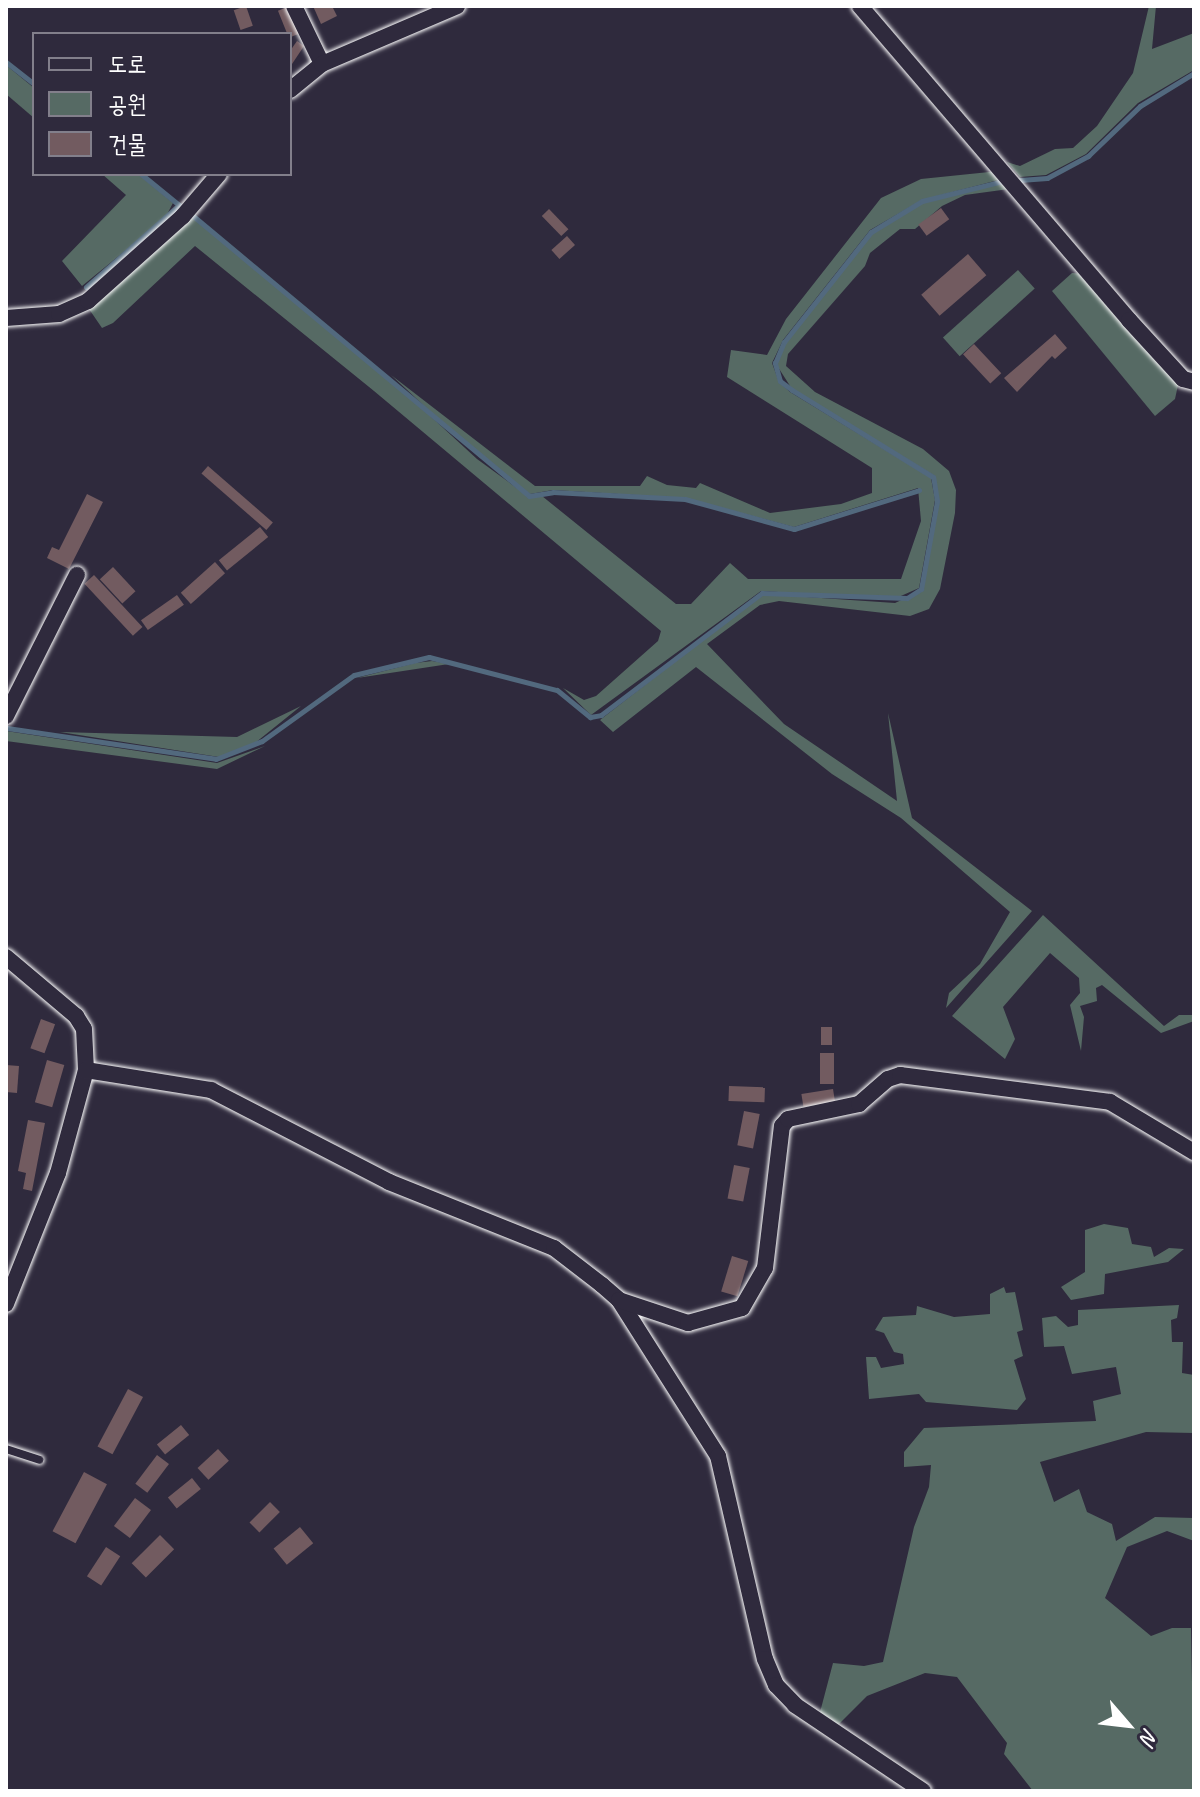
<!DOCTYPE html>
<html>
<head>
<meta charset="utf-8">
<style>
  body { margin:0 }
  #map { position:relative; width:1200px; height:1797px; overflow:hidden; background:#2f2a3d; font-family:Caveat,"Poor Story",sans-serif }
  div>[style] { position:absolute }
  .green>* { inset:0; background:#566a64; transform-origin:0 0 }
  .stream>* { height:5px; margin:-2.5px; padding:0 2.5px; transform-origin:2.5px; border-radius:2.5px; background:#52697e }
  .building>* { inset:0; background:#725b60; transform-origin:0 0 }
  .roads { filter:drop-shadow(0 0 2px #fff) drop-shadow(0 0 2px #fff) }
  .service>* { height:8px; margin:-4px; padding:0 4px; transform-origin:4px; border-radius:4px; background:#2f2a3d }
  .minor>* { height:16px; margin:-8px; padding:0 8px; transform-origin:8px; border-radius:8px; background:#2f2a3d }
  span { translate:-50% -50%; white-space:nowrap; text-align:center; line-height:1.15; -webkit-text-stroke:6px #2f2a3d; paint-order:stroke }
  .frame { position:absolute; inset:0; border:8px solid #fff; pointer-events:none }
  .legend { position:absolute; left:32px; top:32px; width:260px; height:144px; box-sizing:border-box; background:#2f2a3d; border:2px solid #827f8b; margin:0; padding:10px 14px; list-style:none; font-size:24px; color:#fff }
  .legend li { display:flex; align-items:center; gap:16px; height:40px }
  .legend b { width:40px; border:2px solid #827f8b }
  .north { position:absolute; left:1088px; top:1685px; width:80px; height:80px; -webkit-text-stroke:6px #2f2a3d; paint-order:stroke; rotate:118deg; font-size:22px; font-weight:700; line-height:32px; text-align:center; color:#fff }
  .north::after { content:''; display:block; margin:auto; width:28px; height:36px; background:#fff; clip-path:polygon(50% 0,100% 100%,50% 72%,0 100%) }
</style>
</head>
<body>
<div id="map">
  <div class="green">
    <div style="clip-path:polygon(1149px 6px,1156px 6px,1152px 49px,1194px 33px,1194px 70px,1138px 103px,1086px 154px,1046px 175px,1020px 177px,1007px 162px,1020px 166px,1055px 149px,1073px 148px,1097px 126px,1133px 73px)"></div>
    <div style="clip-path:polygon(6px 65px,34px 88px,34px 118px,6px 94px)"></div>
    <div style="clip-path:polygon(999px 171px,1006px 178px,922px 200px,870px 230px,783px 340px,772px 363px,779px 382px,790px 392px,931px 478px,935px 500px,919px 588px,894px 599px,761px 591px,591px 715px,563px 688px,584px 700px,596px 696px,658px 641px,661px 631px,374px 391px,195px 246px,113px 323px,102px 328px,89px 309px,191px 216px,389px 378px,477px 459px,529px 497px,542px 496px,676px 604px,691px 604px,730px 563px,748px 579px,901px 579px,921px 521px,918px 488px,794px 527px,685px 498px,553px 490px,530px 494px,479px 457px,391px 375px,535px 486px,640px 486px,647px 476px,667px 485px,696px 488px,700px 483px,770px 513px,841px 504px,872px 493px,872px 468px,727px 377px,731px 350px,767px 355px,786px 319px,881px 198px,921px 179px)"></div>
    <div style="clip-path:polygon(102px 174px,138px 174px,173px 203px,165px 218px,82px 286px,62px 261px,126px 195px)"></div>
    <div style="clip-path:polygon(1004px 182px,1009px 189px,965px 195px,942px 206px,915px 229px,900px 229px,870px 253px,865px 266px,788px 354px,786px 366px,815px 392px,923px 449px,949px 471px,956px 490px,955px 513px,940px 589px,929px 609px,910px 616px,779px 601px,760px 605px,707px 644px,784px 724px,897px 801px,888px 713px,912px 818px,1032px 911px,946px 1008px,949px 993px,980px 964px,1010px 912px,901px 818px,832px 774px,696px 667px,613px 732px,600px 720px,762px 594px,895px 603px,923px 590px,938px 501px,935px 476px,792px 389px,776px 364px,786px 343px,872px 233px,923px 203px)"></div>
    <div style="left:1018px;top:270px;width:25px;height:101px;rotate:48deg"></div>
    <div style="clip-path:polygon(1072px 273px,1084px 274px,1178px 385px,1175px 399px,1155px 416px,1052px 291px)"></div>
    <div style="clip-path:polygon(432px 661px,449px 664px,357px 678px,415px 663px)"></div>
    <div style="clip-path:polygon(301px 706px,255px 743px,219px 757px,60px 732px,237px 737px)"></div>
    <div style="clip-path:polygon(6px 731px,217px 763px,265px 746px,217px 769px,6px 741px)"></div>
    <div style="clip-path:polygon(1043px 915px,1164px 1026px,1179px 1015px,1194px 1015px,1194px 1021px,1161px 1033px,1102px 985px,1096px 988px,1097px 1001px,1080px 1006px,1084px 1017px,1081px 1051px,1070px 1005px,1080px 993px,1079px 978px,1050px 953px,1003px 1007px,1015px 1039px,1005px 1059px,952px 1016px)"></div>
    <div style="clip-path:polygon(1104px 1224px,1128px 1228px,1132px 1244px,1151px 1247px,1154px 1257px,1169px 1248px,1184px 1249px,1168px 1262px,1105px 1274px,1104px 1294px,1071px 1300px,1061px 1287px,1085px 1272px,1085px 1230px)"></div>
    <div style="clip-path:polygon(1004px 1287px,1006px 1293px,1015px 1292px,1023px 1330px,1017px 1332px,1023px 1356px,1014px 1360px,1026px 1399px,1017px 1410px,926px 1402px,919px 1394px,869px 1399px,866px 1357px,876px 1357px,881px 1368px,904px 1364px,903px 1354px,894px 1352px,884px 1333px,875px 1330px,883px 1317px,916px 1315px,917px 1306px,954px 1317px,990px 1314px,990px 1294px)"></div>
    <div style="clip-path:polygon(1179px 1305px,1177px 1318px,1171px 1320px,1172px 1342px,1183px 1342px,1182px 1373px,1194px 1375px,1194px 1433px,1146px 1432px,1040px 1462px,1054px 1502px,1079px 1489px,1087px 1512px,1112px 1524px,1116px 1541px,1155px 1517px,1194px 1518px,1194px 1541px,1167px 1531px,1127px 1547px,1105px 1598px,1151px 1636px,1172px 1628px,1191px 1628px,1194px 1791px,1033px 1791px,1004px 1754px,1007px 1743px,957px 1677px,925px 1673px,867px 1696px,836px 1727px,819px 1716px,833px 1663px,864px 1666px,883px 1662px,914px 1527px,929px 1487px,931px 1465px,904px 1467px,904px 1452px,924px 1428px,1096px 1421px,1093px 1401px,1121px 1394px,1116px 1367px,1072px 1374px,1064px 1346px,1044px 1347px,1042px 1318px,1056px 1316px,1068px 1327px,1078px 1325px,1078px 1310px)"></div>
  </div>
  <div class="stream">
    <div style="left:6px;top:62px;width:36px;rotate:38deg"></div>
    <div style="left:1020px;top:180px;width:27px;rotate:-4deg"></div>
    <div style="left:1047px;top:178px;width:47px;rotate:-28.2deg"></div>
    <div style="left:1088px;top:156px;width:72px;rotate:-43.9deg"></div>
    <div style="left:1140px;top:106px;width:63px;rotate:-31.4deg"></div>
    <div style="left:192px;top:215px;width:439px;rotate:39.8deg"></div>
    <div style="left:529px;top:496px;width:24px;rotate:-9deg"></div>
    <div style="left:553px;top:492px;width:132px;rotate:3deg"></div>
    <div style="left:685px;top:499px;width:113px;rotate:15.4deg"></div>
    <div style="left:794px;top:529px;width:131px;rotate:-17.3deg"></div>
    <div style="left:86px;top:287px;width:124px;rotate:-41.4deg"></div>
    <div style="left:179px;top:205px;width:49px;rotate:-140.8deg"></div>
    <div style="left:7px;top:728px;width:211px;rotate:8.4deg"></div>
    <div style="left:216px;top:759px;width:49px;rotate:-21.4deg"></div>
    <div style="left:262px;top:741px;width:113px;rotate:-35.7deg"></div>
    <div style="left:354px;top:675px;width:77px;rotate:-13.5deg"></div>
    <div style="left:429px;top:657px;width:132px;rotate:14.5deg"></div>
    <div style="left:557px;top:690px;width:43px;rotate:39.3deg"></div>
    <div style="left:590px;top:717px;width:11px;rotate:-10deg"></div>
    <div style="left:601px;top:715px;width:202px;rotate:-37.2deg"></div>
    <div style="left:762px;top:593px;width:145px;rotate:2deg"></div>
    <div style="left:907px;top:598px;width:17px;rotate:-33deg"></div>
    <div style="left:921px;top:589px;width:89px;rotate:-79.7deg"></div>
    <div style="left:937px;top:501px;width:24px;rotate:-99deg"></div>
    <div style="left:933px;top:477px;width:166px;rotate:-148.3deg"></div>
    <div style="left:792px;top:390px;width:15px;rotate:-143deg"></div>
    <div style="left:780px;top:381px;width:19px;rotate:-106deg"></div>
    <div style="left:775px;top:363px;width:23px;rotate:-67deg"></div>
    <div style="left:784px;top:342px;width:140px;rotate:-51.7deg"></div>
    <div style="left:871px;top:232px;width:60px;rotate:-31.3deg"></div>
    <div style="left:922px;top:201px;width:83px;rotate:-13.9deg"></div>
  </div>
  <div class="building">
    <div style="left:246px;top:6px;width:21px;height:13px;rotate:71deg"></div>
    <div style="left:290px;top:6px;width:29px;height:13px;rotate:68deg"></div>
    <div style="clip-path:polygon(313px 6px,332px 6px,337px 16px,321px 24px)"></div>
    <div style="clip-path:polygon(297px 41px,304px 46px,290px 67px,290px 51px)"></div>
    <div style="left:941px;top:208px;width:14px;height:28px;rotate:54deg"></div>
    <div style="left:549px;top:209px;width:28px;height:10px;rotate:46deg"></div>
    <div style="left:567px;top:236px;width:12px;height:21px;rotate:48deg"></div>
    <div style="left:968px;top:254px;width:28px;height:62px;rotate:49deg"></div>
    <div style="clip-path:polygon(1055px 334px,1067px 348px,1055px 359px,1052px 356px,1017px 392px,1004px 378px)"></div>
    <div style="left:974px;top:344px;width:40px;height:15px;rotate:47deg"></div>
    <div style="left:208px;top:466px;width:86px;height:10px;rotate:41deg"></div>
    <div style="clip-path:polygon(87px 494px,103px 502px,69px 569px,47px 558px,52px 547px,59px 550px)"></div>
    <div style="left:260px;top:527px;width:13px;height:53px;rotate:51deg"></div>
    <div style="left:215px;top:562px;width:15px;height:46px;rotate:48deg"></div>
    <div style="left:113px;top:567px;width:33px;height:18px;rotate:47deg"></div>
    <div style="left:94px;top:575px;width:71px;height:13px;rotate:47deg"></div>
    <div style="left:177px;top:595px;width:12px;height:44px;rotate:55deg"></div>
    <div style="left:41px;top:1019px;width:15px;height:31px;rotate:20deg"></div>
    <div style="left:821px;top:1027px;width:11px;height:18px"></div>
    <div style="left:820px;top:1053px;width:14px;height:31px"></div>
    <div style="left:47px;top:1060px;width:18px;height:44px;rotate:16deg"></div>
    <div style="clip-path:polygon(6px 1065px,19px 1066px,17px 1093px,6px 1092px)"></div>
    <div style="left:729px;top:1086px;width:36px;height:15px;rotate:2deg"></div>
    <div style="left:833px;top:1089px;width:13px;height:32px;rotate:81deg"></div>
    <div style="left:744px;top:1111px;width:16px;height:35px;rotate:11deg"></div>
    <div style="clip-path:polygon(28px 1120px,45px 1123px,32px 1191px,23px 1189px,26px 1173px,18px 1171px)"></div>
    <div style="left:734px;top:1165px;width:16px;height:34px;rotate:11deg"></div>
    <div style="left:732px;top:1256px;width:17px;height:37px;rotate:17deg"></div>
    <div style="left:128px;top:1389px;width:17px;height:65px;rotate:28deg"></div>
    <div style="left:181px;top:1425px;width:13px;height:31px;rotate:51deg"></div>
    <div style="left:218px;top:1449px;width:16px;height:28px;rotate:47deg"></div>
    <div style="left:157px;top:1455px;width:15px;height:36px;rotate:37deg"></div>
    <div style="left:84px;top:1472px;width:26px;height:67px;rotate:28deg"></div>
    <div style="left:192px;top:1478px;width:14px;height:31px;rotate:51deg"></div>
    <div style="left:135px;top:1498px;width:20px;height:35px;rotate:37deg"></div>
    <div style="left:270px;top:1502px;width:14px;height:29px;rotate:45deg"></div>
    <div style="left:300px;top:1527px;width:21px;height:34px;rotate:51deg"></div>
    <div style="left:160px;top:1535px;width:20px;height:40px;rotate:45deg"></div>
    <div style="left:106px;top:1547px;width:17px;height:35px;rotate:33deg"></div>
  </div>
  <div class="roads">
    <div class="service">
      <div style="left:6px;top:1449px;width:35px;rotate:18deg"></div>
    </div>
    <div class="minor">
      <div style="left:294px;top:6px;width:64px;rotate:64.2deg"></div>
      <div style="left:860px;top:6px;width:413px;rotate:49.4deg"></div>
      <div style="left:1129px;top:320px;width:80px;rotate:47.5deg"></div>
      <div style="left:1183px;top:379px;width:11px;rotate:15deg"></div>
      <div style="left:290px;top:90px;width:41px;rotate:-39.1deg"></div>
      <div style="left:322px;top:64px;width:147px;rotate:-23.2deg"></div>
      <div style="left:6px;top:318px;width:53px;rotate:-4.3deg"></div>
      <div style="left:59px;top:314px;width:32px;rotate:-24deg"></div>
      <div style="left:88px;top:301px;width:127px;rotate:-41.8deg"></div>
      <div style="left:183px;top:216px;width:55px;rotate:-49.4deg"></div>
      <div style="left:6px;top:716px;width:158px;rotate:-63.3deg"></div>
      <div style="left:6px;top:957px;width:92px;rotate:40.1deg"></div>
      <div style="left:76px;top:1016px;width:15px;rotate:58deg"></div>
      <div style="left:84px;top:1029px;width:41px;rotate:87.2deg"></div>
      <div style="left:86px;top:1070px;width:107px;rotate:105.2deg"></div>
      <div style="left:58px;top:1173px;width:141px;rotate:111.7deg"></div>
      <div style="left:86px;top:1070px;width:127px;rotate:9.1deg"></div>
      <div style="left:211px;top:1090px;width:200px;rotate:27.3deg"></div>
      <div style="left:389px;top:1182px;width:178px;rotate:21.8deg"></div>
      <div style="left:554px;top:1248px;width:61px;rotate:37.6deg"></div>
      <div style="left:602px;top:1285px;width:23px;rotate:41deg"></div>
      <div style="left:619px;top:1300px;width:185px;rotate:57.6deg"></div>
      <div style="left:718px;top:1456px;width:208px;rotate:77deg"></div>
      <div style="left:765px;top:1659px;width:28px;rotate:67deg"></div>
      <div style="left:776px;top:1685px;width:28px;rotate:46deg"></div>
      <div style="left:795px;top:1705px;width:154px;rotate:33.9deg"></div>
      <div style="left:619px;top:1300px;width:73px;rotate:18.4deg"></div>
      <div style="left:688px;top:1323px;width:56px;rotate:-15.5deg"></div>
      <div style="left:742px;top:1308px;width:46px;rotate:-60.1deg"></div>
      <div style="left:765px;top:1268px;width:143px;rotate:-83.2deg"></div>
      <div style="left:782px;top:1126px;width:9px;rotate:-49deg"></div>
      <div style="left:788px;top:1119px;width:73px;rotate:-11.9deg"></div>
      <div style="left:859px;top:1104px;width:38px;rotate:-41deg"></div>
      <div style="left:888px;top:1079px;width:13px;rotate:-18deg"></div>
      <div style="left:900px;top:1075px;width:212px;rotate:7.3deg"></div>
      <div style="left:1110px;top:1102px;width:98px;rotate:30.8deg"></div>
    </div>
  </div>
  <div class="frame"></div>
  <ul class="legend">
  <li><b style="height:10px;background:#2f2a3d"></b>도로</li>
  <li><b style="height:22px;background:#566a64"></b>공원</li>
  <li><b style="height:22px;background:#725b60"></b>건물</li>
  </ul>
  <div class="north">N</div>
</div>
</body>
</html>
